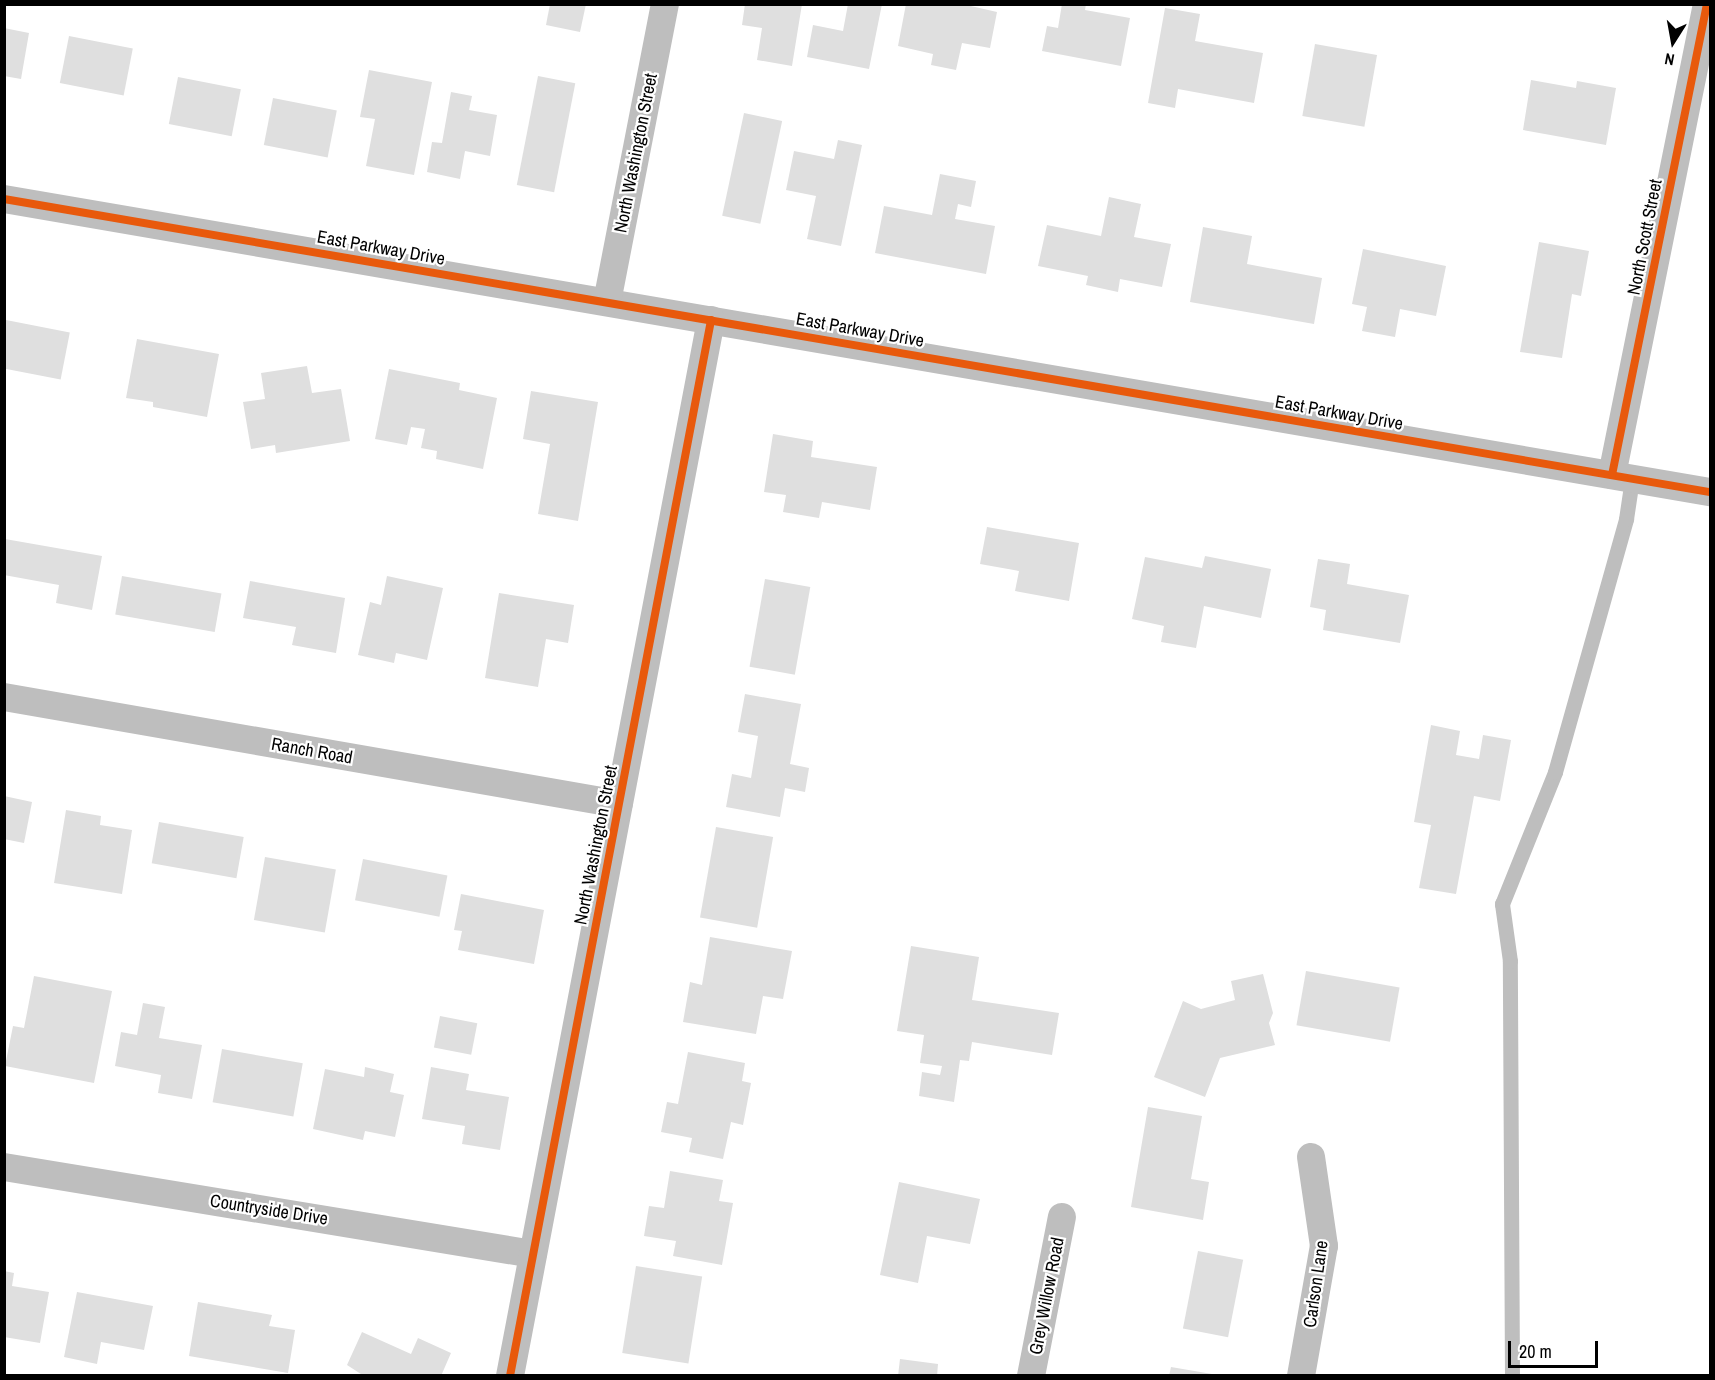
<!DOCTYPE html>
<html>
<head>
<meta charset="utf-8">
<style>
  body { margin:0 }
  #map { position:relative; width:1715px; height:1380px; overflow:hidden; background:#fff; font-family:"Archivo Narrow",sans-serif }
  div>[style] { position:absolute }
  .building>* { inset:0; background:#dfdfdf; transform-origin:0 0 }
  .service>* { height:15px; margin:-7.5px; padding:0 7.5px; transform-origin:7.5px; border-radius:7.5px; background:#bebebe }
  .minor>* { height:28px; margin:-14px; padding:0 14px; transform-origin:14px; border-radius:14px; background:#bebebe }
  .cycleway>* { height:8px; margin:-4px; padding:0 4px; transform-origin:4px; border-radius:4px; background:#e8590c }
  span { translate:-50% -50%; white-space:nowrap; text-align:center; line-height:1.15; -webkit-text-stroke:4.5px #fff; paint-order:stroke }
  .street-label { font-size:18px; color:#000 }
  .frame { position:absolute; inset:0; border:6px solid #000; pointer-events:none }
  .north { position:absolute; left:1643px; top:12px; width:60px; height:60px; -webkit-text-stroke:4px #fff; paint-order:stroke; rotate:191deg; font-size:16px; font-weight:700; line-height:24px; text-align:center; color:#000 }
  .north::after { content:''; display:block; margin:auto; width:21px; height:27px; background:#000; clip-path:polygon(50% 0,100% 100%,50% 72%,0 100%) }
  .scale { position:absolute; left:1508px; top:1341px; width:90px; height:27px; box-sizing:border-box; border:3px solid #000; border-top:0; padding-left:8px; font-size:18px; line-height:21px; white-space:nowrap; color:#000; -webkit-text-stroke:4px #fff; paint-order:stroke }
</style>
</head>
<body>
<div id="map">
  <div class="building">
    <div style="clip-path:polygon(550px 4px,586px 4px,580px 32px,546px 25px)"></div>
    <div style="clip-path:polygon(745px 4px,802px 4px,792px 66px,757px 60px,762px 28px,742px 25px)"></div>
    <div style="clip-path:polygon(848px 4px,882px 4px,869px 69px,807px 57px,813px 25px,843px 31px)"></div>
    <div style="clip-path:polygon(906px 4px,962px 4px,997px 12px,990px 48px,962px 43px,956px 70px,931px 65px,933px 54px,898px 46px)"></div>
    <div style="clip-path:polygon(1062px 4px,1086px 4px,1085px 10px,1130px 18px,1121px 66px,1042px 51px,1047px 26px,1058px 28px)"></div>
    <div style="clip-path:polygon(1165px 8px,1200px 14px,1195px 41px,1263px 53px,1254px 103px,1178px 89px,1175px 108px,1148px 103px)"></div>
    <div style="clip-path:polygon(4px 28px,29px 33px,21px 79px,4px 76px)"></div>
    <div style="left:69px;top:36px;width:65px;height:48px;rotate:11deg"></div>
    <div style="left:1315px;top:44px;width:63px;height:73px;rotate:10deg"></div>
    <div style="clip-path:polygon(369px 70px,432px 82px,414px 175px,366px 166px,375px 119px,360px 117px)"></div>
    <div style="left:538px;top:76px;width:38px;height:111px;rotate:11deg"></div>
    <div style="left:178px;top:77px;width:64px;height:48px;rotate:11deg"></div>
    <div style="clip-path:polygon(1531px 80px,1576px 88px,1577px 81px,1616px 88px,1606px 145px,1523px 130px)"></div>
    <div style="clip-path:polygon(451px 92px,472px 96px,469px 110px,497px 115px,490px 156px,465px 151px,460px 179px,427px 172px,432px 142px,442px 143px)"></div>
    <div style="left:273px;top:98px;width:65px;height:48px;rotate:11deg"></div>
    <div style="left:744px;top:113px;width:39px;height:105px;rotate:12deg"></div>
    <div style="clip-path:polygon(838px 140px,862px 145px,841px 246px,807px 239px,816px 196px,786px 190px,794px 151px,834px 159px)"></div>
    <div style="clip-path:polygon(940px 174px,976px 181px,971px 207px,958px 204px,955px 219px,995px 226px,986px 274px,875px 253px,884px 206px,932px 215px)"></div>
    <div style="clip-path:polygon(1109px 197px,1141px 204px,1134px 237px,1171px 244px,1162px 287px,1120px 279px,1118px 292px,1086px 285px,1088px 276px,1038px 266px,1047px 225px,1101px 236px)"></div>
    <div style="clip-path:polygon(1203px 227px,1252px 236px,1247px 264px,1322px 278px,1314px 324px,1190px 302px)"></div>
    <div style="clip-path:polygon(1539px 242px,1589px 251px,1581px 296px,1572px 294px,1562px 358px,1520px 352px)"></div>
    <div style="clip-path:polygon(1363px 249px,1446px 266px,1436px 316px,1400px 309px,1395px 337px,1362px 331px,1367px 307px,1352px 304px)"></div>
    <div style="left:6px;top:320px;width:65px;height:48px;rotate:11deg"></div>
    <div style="clip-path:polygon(137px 339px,219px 354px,207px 417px,153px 407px,153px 402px,126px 398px)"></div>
    <div style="clip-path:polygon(307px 366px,312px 393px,341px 389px,350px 441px,276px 453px,275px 445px,251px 449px,243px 402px,265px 399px,261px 373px)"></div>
    <div style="clip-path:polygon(389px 369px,460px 383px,459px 390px,497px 398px,483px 469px,436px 459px,437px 451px,421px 448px,425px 429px,411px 427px,407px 445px,375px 439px)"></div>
    <div style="clip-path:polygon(531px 391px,598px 402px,578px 521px,538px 514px,550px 444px,523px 439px)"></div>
    <div style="clip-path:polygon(773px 434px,813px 441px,811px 457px,877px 467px,870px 510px,822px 502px,819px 518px,783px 512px,786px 495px,764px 492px)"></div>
    <div style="clip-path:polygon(987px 527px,1079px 543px,1069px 601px,1015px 591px,1019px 571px,980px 564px)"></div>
    <div style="clip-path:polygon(5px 539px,102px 556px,92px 610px,56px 603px,59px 585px,4px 575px)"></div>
    <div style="clip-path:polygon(1205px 556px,1271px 569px,1261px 618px,1204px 606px,1196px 648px,1161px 642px,1164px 626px,1132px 619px,1145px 557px,1202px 568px)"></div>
    <div style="clip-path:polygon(1318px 559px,1350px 564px,1347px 584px,1409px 595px,1400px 643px,1323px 630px,1326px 610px,1310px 607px)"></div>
    <div style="left:122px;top:576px;width:101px;height:39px;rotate:10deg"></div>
    <div style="clip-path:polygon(387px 576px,443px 588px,427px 660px,396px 653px,394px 663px,358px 655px,370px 602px,381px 605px)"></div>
    <div style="left:765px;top:579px;width:46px;height:89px;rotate:10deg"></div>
    <div style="clip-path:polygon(250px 581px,345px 598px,336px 653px,292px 645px,296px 627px,243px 618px)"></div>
    <div style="clip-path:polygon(499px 593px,574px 605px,568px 643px,546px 639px,538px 687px,485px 678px)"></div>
    <div style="clip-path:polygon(745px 694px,801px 704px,790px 764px,809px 768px,805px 792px,785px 788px,780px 817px,726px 807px,732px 774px,751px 778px,758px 736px,738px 732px)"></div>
    <div style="clip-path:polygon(1431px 725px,1460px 731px,1456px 755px,1479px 759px,1483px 735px,1511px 740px,1500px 801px,1474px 796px,1456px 894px,1419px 888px,1431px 825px,1414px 822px)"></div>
    <div style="clip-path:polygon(4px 796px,32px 802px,24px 843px,4px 839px)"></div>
    <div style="clip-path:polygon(66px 810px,101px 816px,100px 825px,132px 830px,122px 894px,54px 883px)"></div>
    <div style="left:159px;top:822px;width:86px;height:42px;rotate:10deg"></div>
    <div style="left:716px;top:827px;width:58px;height:92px;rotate:10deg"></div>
    <div style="left:265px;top:857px;width:72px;height:64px;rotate:10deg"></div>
    <div style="left:363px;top:859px;width:86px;height:42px;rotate:11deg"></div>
    <div style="clip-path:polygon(461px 894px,544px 910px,534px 964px,458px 950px,462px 931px,454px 930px)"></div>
    <div style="clip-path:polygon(710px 937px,792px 951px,783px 999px,763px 996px,756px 1034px,683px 1022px,690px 982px,702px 985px)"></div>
    <div style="clip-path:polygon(911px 946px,979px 957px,972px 1000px,1059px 1013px,1052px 1055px,972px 1042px,969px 1061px,960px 1060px,954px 1102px,919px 1096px,922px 1072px,940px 1075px,942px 1066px,920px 1063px,924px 1035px,897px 1031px)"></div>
    <div style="left:1306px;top:971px;width:95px;height:55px;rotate:10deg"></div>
    <div style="clip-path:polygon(1263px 974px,1273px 1013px,1269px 1023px,1275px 1045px,1220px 1058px,1205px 1097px,1154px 1077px,1183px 1001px,1201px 1009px,1235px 1000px,1231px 981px)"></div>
    <div style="clip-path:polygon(34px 976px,112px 991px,94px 1083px,5px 1066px,13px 1026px,24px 1028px)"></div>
    <div style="clip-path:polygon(143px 1003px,165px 1007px,159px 1038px,202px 1045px,192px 1099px,158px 1093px,161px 1075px,115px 1066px,121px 1032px,137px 1035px)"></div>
    <div style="left:440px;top:1016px;width:38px;height:32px;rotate:11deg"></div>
    <div style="left:222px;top:1049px;width:82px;height:54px;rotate:10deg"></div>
    <div style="clip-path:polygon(688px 1052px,745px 1063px,742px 1081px,751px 1083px,743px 1125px,731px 1122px,723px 1159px,689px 1152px,692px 1138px,661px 1132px,667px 1102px,678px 1104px)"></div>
    <div style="clip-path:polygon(365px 1067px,394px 1074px,390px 1092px,404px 1095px,395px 1137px,365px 1131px,363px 1140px,313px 1129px,325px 1069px,364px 1077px)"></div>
    <div style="clip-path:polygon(431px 1067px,469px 1074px,466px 1090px,509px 1097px,500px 1150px,462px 1144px,465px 1126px,422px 1119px)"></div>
    <div style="clip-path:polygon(1148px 1107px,1202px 1116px,1191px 1179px,1209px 1182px,1203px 1220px,1131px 1207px)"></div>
    <div style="clip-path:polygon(670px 1171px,723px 1180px,719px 1201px,733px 1203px,722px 1265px,673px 1256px,676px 1241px,644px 1236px,649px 1206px,664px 1208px)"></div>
    <div style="clip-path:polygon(899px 1182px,980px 1199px,970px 1244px,927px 1236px,918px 1283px,880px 1275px)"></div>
    <div style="left:1198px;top:1251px;width:46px;height:79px;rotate:11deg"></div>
    <div style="left:636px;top:1266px;width:67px;height:88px;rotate:9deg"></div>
    <div style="clip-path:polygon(4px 1271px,14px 1273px,12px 1286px,49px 1292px,40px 1343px,4px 1337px)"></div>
    <div style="clip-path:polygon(77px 1292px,153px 1306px,144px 1350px,101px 1342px,97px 1364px,64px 1357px)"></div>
    <div style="clip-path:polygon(198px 1302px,272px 1315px,269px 1326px,295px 1330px,288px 1373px,189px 1356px)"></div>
    <div style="clip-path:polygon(362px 1332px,411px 1354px,418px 1338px,451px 1353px,441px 1376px,364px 1376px,347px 1365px)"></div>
    <div style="clip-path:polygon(900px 1359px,938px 1364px,937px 1376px,898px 1376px)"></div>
    <div style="clip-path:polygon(1171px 1367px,1212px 1374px,1212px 1376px,1169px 1376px)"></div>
  </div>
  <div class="service">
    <div style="left:1512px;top:1376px;width:415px;rotate:-90.3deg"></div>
    <div style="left:1510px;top:961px;width:58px;rotate:-98deg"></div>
    <div style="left:1502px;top:904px;width:142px;rotate:-68.1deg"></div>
    <div style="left:1555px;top:772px;width:263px;rotate:-74.3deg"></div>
    <div style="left:1626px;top:519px;width:40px;rotate:-81.5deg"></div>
  </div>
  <div class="minor">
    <div style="left:4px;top:199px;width:1731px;rotate:9.75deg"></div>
    <div style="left:607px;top:302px;width:304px;rotate:-79deg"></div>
    <div style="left:1612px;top:475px;width:480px;rotate:-78.6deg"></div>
    <div style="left:4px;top:697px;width:624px;rotate:9.87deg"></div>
    <div style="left:4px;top:1167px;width:536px;rotate:9.34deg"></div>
    <div style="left:510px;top:1376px;width:1075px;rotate:-79.22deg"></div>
    <div style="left:1031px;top:1376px;width:162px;rotate:-79deg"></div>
    <div style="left:1301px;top:1376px;width:132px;rotate:-80deg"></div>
    <div style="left:1324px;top:1246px;width:90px;rotate:-98.3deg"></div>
  </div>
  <div class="cycleway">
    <div style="left:4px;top:199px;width:1731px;rotate:9.75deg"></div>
    <div style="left:1612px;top:475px;width:480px;rotate:-78.6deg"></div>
    <div style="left:510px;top:1376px;width:1075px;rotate:-79.22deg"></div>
  </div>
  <div class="street-label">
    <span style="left:636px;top:153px;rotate:-79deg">North Washington Street</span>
    <span style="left:1645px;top:237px;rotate:-79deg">North Scott Street</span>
    <span style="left:381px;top:248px;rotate:10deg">East Parkway Drive</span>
    <span style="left:860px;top:330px;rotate:10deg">East Parkway Drive</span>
    <span style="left:1339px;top:413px;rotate:10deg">East Parkway Drive</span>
    <span style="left:312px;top:751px;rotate:10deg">Ranch Road</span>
    <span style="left:596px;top:845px;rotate:-79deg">North Washington Street</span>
    <span style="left:269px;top:1210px;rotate:9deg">Countryside Drive</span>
    <span style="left:1316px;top:1284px;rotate:-82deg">Carlson Lane</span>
    <span style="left:1047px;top:1296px;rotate:-79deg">Grey Willow Road</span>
  </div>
  <div class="frame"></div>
  <div class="north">N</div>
  <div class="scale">20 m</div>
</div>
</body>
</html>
